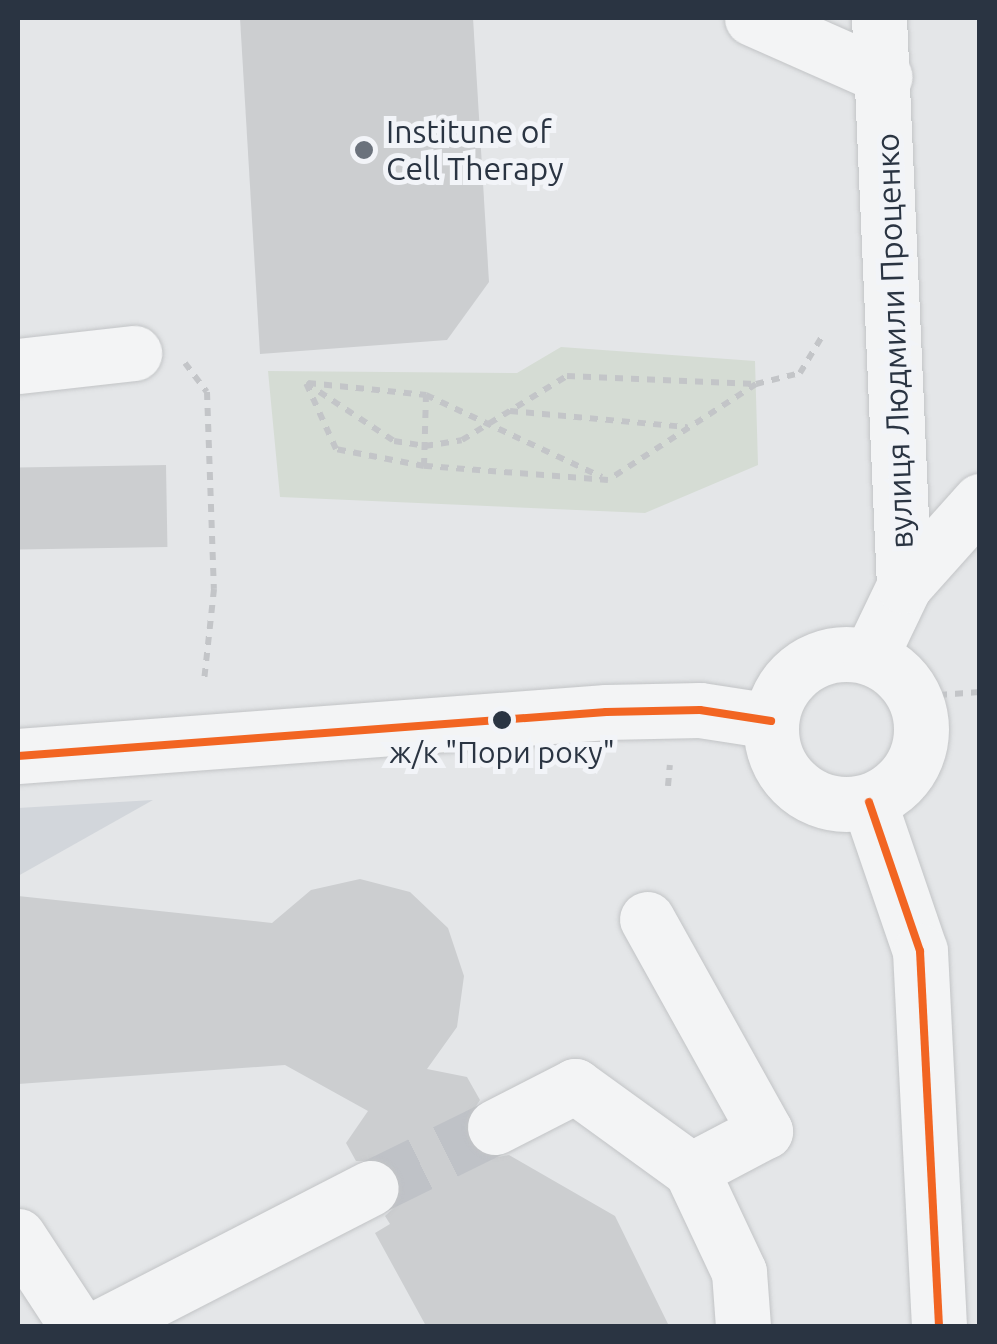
<!DOCTYPE html>
<html>
<head>
<meta charset="utf-8">
<style>
  body { margin:0 }
  #map { position:relative; width:997px; height:1344px; overflow:hidden; background:#e4e6e8; font-family:Ubuntu,sans-serif }
  div>[style] { position:absolute }
  .built>* { inset:0; background:#d2d6db }
  .green>* { inset:0; background:#d5dcd4 }
  .building>* { inset:0; background:#ccced0; transform-origin:0 0 }
  .minor-tunnel>* { height:55px; margin-top:-27.5px; transform-origin:0; background:repeating-linear-gradient(90deg,#bfc2c7 0 55px,transparent 0 83px) }
  .path>* { height:6px; margin-top:-3px; transform-origin:0; background:repeating-linear-gradient(90deg,#c3c5c8 0 8px,transparent 0 16px) }
  .roads { filter:drop-shadow(0 0 2px #c2c4c6) drop-shadow(0 0 2px #c2c4c6) }
  .minor>* { height:55px; margin:-27.5px; padding:0 27.5px; transform-origin:27.5px; border-radius:27.5px; background:#f3f4f5 }
  .minor>.ring { margin:-27.5px; padding:0; box-sizing:content-box; background:none; border:55px solid #f3f4f5; border-radius:50% }
  .bus-1>* { height:8px; margin:-4px; padding:0 4px; transform-origin:4px; border-radius:4px; background:#f26522 }
  .dots>* { width:28px; height:28px; translate:-50% -50%; box-sizing:border-box; border:5px solid #f2f4f8; border-radius:50% }
  span { translate:-50% -50%; white-space:nowrap; text-align:center; line-height:1.15; -webkit-text-stroke:10px #f2f4f8; paint-order:stroke }
  .bus-label { font-size:30px; color:#2a3442 }
  .poi-label { font-size:32px; color:#2a3442 }
  .left { translate:0 -50%; text-align:left }
  .street-label { font-size:32px; color:#2a3442 }
  .frame { position:absolute; inset:0; border:20px solid #2a3442; pointer-events:none }
</style>
</head>
<body>
<div id="map">
  <div class="built">
    <div style="clip-path:polygon(153px 800px,18px 876px,18px 808px)"></div>
  </div>
  <div class="green">
    <div style="clip-path:polygon(561px 347px,755px 361px,758px 465px,645px 513px,280px 497px,268px 371px,517px 373px)"></div>
  </div>
  <div class="building">
    <div style="clip-path:polygon(240px 18px,473px 18px,489px 282px,447px 340px,260px 354px)"></div>
    <div style="left:166px;top:465px;width:82px;height:148px;rotate:89deg"></div>
    <div style="clip-path:polygon(360px 879px,410px 892px,448px 928px,464px 976px,457px 1027px,427px 1069px,467px 1077px,480px 1100px,464px 1124px,468px 1142px,492px 1158px,509px 1155px,615px 1216px,669px 1326px,426px 1326px,375px 1233px,390px 1224px,385px 1216px,398px 1204px,399px 1175px,387px 1161px,356px 1161px,346px 1143px,368px 1111px,285px 1065px,18px 1084px,18px 896px,272px 923px,311px 890px)"></div>
  </div>
  <div class="minor-tunnel">
    <div style="left:371px;top:1188px;width:138px;rotate:-26.2deg"></div>
  </div>
  <div class="path">
    <div style="left:185px;top:363px;width:36px;rotate:53deg"></div>
    <div style="left:207px;top:392px;width:197px;rotate:88deg"></div>
    <div style="left:214px;top:589px;width:93px;rotate:96.2deg"></div>
    <div style="left:308px;top:383px;width:119px;rotate:5.8deg"></div>
    <div style="left:426px;top:395px;width:194px;rotate:25deg"></div>
    <div style="left:756px;top:384px;width:176px;rotate:147deg"></div>
    <div style="left:608px;top:480px;width:185px;rotate:-175.6deg"></div>
    <div style="left:424px;top:466px;width:90px;rotate:-169.1deg"></div>
    <div style="left:336px;top:449px;width:72px;rotate:-114.4deg"></div>
    <div style="left:306px;top:383px;width:105px;rotate:33.4deg"></div>
    <div style="left:394px;top:441px;width:31px;rotate:9deg"></div>
    <div style="left:425px;top:446px;width:37px;rotate:-9deg"></div>
    <div style="left:462px;top:440px;width:123px;rotate:-31.4deg"></div>
    <div style="left:567px;top:376px;width:189px;rotate:2.4deg"></div>
    <div style="left:756px;top:384px;width:45px;rotate:-14deg"></div>
    <div style="left:800px;top:373px;width:47px;rotate:-59deg"></div>
    <div style="left:510px;top:411px;width:178px;rotate:5.2deg"></div>
    <div style="left:424px;top:466px;width:71px;rotate:-88.4deg"></div>
    <div style="left:939px;top:695px;width:41px;rotate:-4.2deg"></div>
    <div style="left:668px;top:786px;width:21px;rotate:-85deg"></div>
  </div>
  <div class="roads">
    <div class="minor">
      <div style="left:752px;top:18px;width:145px;rotate:23.9deg"></div>
      <div style="left:18px;top:366px;width:117px;rotate:-6.4deg"></div>
      <div style="left:904px;top:586px;width:114px;rotate:-48.2deg"></div>
      <div class="ring" style="left:771px;top:654px;width:95px;height:95px"></div>
      <div style="left:870px;top:657px;width:79px;rotate:-64.4deg"></div>
      <div style="left:904px;top:586px;width:569px;rotate:-92.52deg"></div>
      <div style="left:18px;top:756px;width:590px;rotate:-4.28deg"></div>
      <div style="left:606px;top:712px;width:94px;rotate:-1.2deg"></div>
      <div style="left:700px;top:710px;width:72px;rotate:8.8deg"></div>
      <div style="left:869px;top:802px;width:157px;rotate:71.1deg"></div>
      <div style="left:920px;top:951px;width:375px;rotate:87.1deg"></div>
      <div style="left:647px;top:919px;width:243px;rotate:60.9deg"></div>
      <div style="left:765px;top:1131px;width:84px;rotate:152.2deg"></div>
      <div style="left:495px;top:1127px;width:90px;rotate:-27.1deg"></div>
      <div style="left:575px;top:1086px;width:143px;rotate:35.9deg"></div>
      <div style="left:691px;top:1170px;width:113px;rotate:64.8deg"></div>
      <div style="left:739px;top:1272px;width:54px;rotate:85.8deg"></div>
      <div style="left:18px;top:1236px;width:108px;rotate:56.8deg"></div>
      <div style="left:102px;top:1326px;width:302px;rotate:-27.2deg"></div>
    </div>
  </div>
  <div class="bus-1">
    <div style="left:18px;top:756px;width:590px;rotate:-4.28deg"></div>
    <div style="left:606px;top:712px;width:94px;rotate:-1.2deg"></div>
    <div style="left:700px;top:710px;width:72px;rotate:8.8deg"></div>
    <div style="left:869px;top:802px;width:157px;rotate:71.1deg"></div>
    <div style="left:920px;top:951px;width:375px;rotate:87.1deg"></div>
  </div>
  <div class="dots">
    <div style="left:364px;top:150px;background:#6b727c"></div>
    <div style="left:502px;top:720px;background:#2a3442"></div>
  </div>
  <div class="bus-label">
    <span style="left:502px;top:752px">ж/к "Пори року"</span>
  </div>
  <div class="poi-label">
    <span class="left" style="left:386px;top:150px">Institune of<br>Cell Therapy</span>
  </div>
  <div class="street-label">
    <span style="left:894px;top:341px;rotate:-92deg">вулиця Людмили Проценко</span>
  </div>
  <div class="frame"></div>
</div>
</body>
</html>
